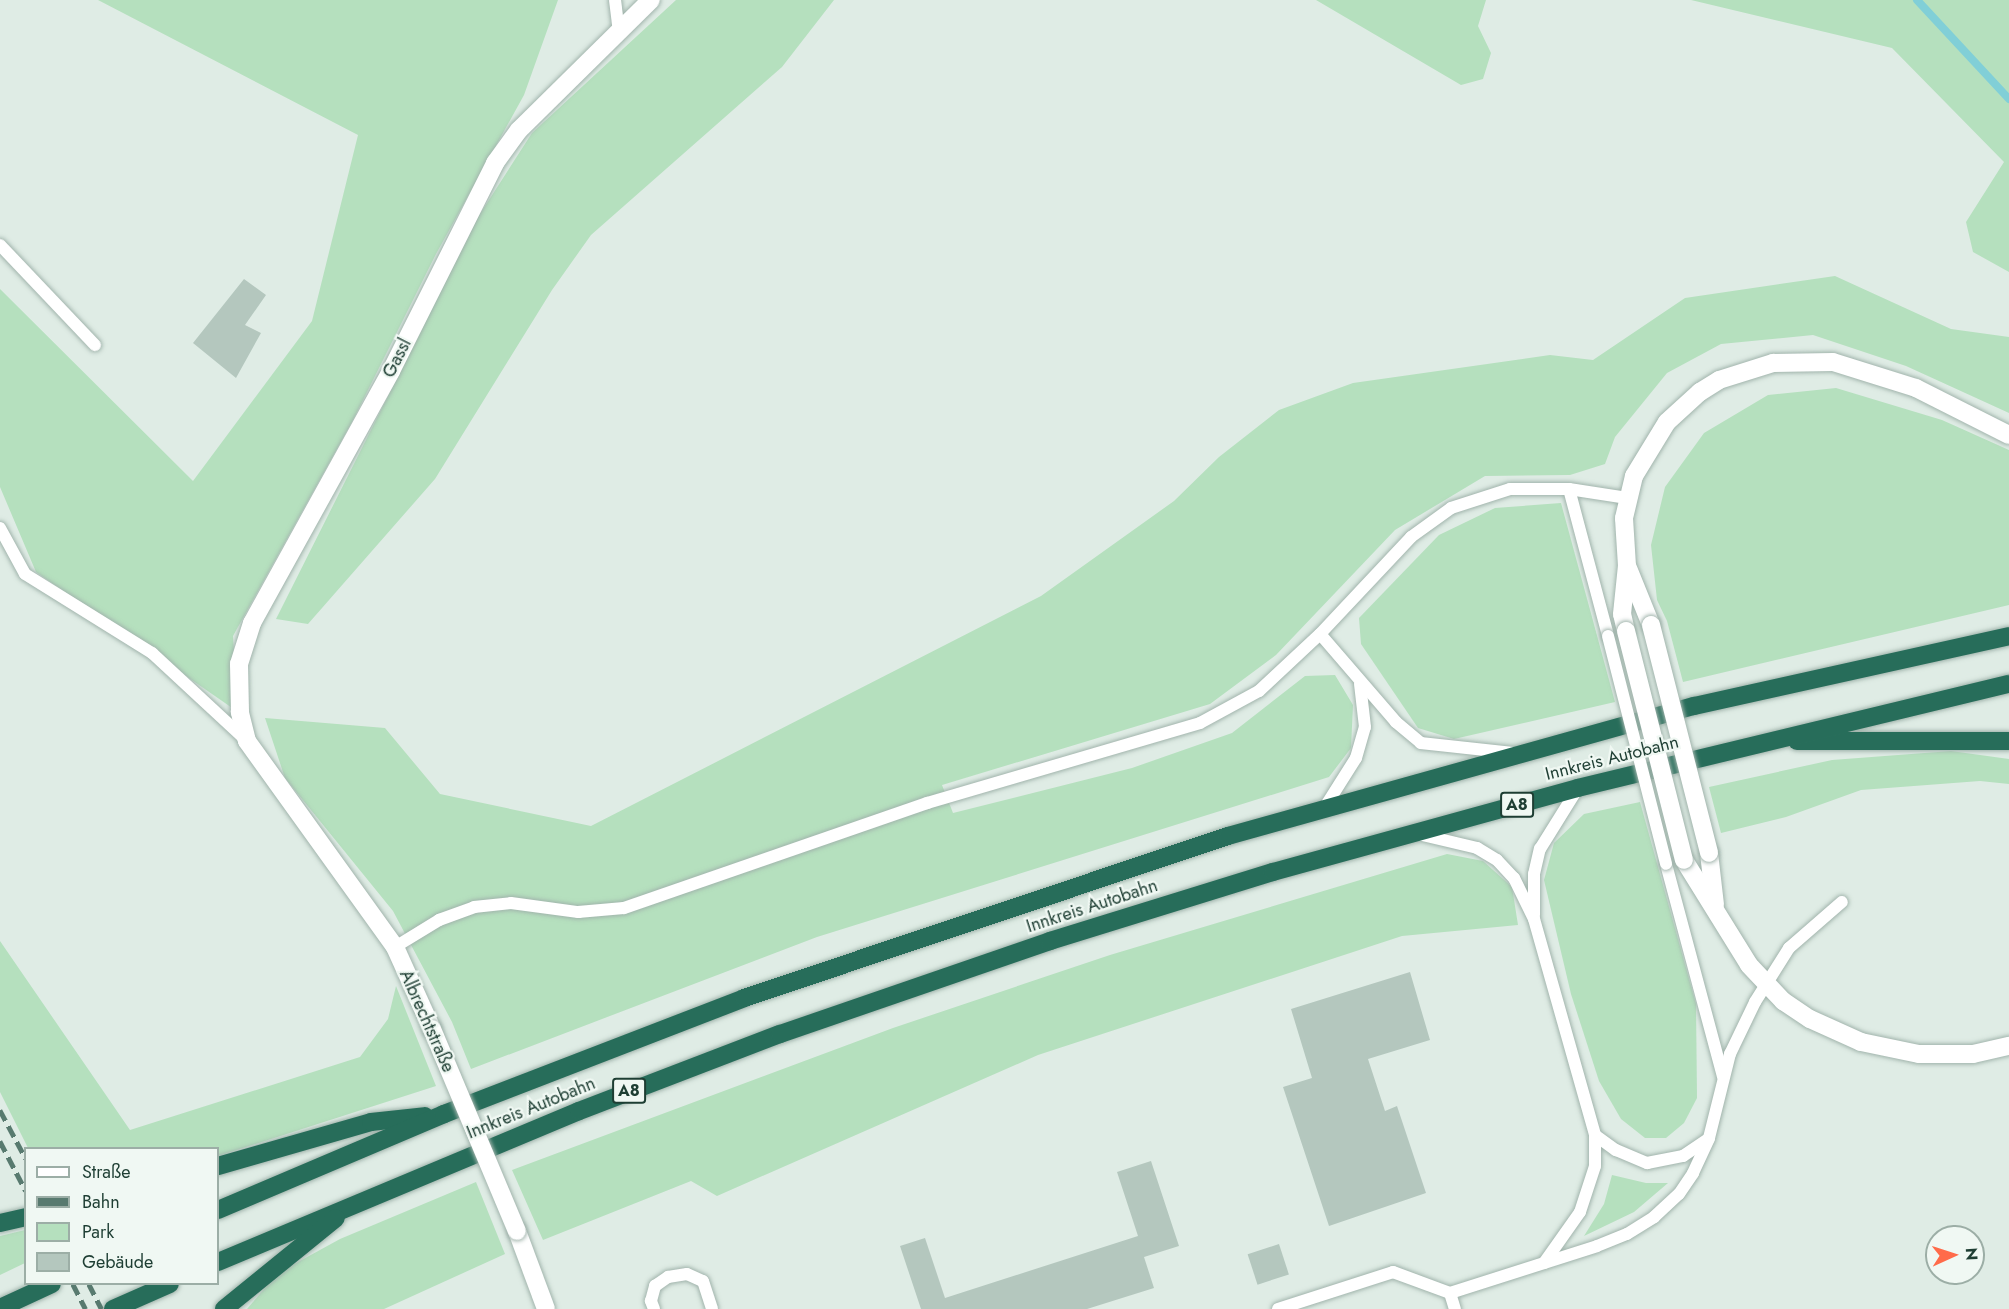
<!DOCTYPE html>
<html>
<head>
<meta charset="utf-8">
<style>
  body { margin:0 }
  #map { position:relative; width:2009px; height:1309px; overflow:hidden; background:#dfece5; font-family:Jost,sans-serif }
  div>[style] { position:absolute }
  .green>* { inset:0; background:#b5e0be }
  .stream>* { height:8px; margin:-4px; padding:0 4px; transform-origin:4px; border-radius:4px; background:#81cfd7 }
  .building>* { inset:0; background:#b4c7be; transform-origin:0 0 }
  .roads { filter:drop-shadow(0 0 2px #a1b4ac) drop-shadow(0 0 2px #a1b4ac) }
  .lane>* { height:12px; margin:-6px; padding:0 6px; transform-origin:6px; border-radius:6px; background:#fff }
  .secondary>* { height:18px; margin:-9px; padding:0 9px; transform-origin:9px; border-radius:9px; background:#fff }
  .highway>* { height:18px; margin:-9px; padding:0 9px; transform-origin:9px; border-radius:9px; background:#276d5a }
  .rail>* { height:4.5px; margin-top:-2.25px; transform-origin:0; background:repeating-linear-gradient(90deg,#587a6f 0 12px,transparent 0 18px) }
  .bridges { filter:drop-shadow(0 0 2px #a1b4ac) drop-shadow(0 0 2px #a1b4ac) }
  .lane-bridge>* { height:12px; margin:-6px; padding:0 6px; transform-origin:6px; border-radius:6px; background:#fff }
  .secondary-bridge>* { height:18px; margin:-9px; padding:0 9px; transform-origin:9px; border-radius:9px; background:#fff }
  span { translate:-50% -50%; white-space:nowrap; text-align:center; line-height:1.15; -webkit-text-stroke:4.5px #f0f8f3; paint-order:stroke }
  .shield-label span { padding:2px 4px; background:#f0f8f3; border:2px solid; border-radius:4px; -webkit-text-stroke-width:0 }
  .shield-label { font-size:16px; color:#1e3e33; font-weight:700 }
  .street-label { font-size:18px; color:#1e3e33 }
  .legend { position:absolute; left:24px; top:1147px; width:195px; height:138px; box-sizing:border-box; background:#f0f8f3; border:2px solid #9caea6; margin:0; padding:8px 10px; list-style:none; font-size:18px; color:#1e3e33 }
  .legend li { display:flex; align-items:center; gap:12px; height:30px }
  .legend b { width:30px; border:2px solid #9caea6 }
  .north { position:absolute; left:1925px; top:1225px; width:60px; height:60px; box-sizing:border-box; background:#f0f8f3; border:2px solid #9caea6; border-radius:50%; rotate:87deg; font-size:16px; font-weight:700; line-height:24px; text-align:center; color:#1e3e33 }
  .north::after { content:''; display:block; margin:auto; width:21px; height:27px; background:#ff6b4a; clip-path:polygon(50% 0,100% 100%,50% 72%,0 100%) }
</style>
</head>
<body>
<div id="map">
  <div class="green">
    <div style="clip-path:polygon(98px 0,558px 0,524px 95px,436px 254px,353px 420px,233px 636px,238px 712px,36px 572px,0 487px,0 289px,193px 481px,312px 321px,358px 135px)"></div>
    <div style="clip-path:polygon(676px 0,834px 0,782px 67px,591px 235px,552px 290px,435px 479px,308px 624px,276px 619px,478px 217px,532px 133px)"></div>
    <div style="clip-path:polygon(1316px 0,1486px 0,1478px 26px,1491px 53px,1483px 79px,1461px 85px)"></div>
    <div style="clip-path:polygon(1691px 0,2009px 0,2009px 272px,1973px 252px,1966px 222px,2004px 162px,1892px 48px)"></div>
    <div style="clip-path:polygon(1835px 276px,1951px 329px,2009px 337px,2009px 413px,1906px 366px,1813px 335px,1721px 344px,1667px 373px,1615px 437px,1605px 464px,1570px 475px,1485px 476px,1395px 530px,1276px 655px,1210px 704px,942px 785px,953px 813px,1132px 768px,1232px 733px,1305px 676px,1335px 675px,1353px 705px,1351px 748px,1329px 777px,817px 937px,471px 1069px,452px 1022px,393px 911px,285px 778px,265px 718px,385px 728px,440px 794px,591px 826px,1041px 596px,1174px 501px,1219px 457px,1279px 410px,1353px 383px,1550px 355px,1593px 360px,1685px 298px)"></div>
    <div style="clip-path:polygon(1836px 388px,1942px 420px,2009px 450px,2009px 605px,1683px 682px,1667px 621px,1657px 600px,1651px 545px,1665px 487px,1704px 433px,1768px 395px)"></div>
    <div style="clip-path:polygon(1561px 503px,1615px 702px,1454px 739px,1418px 728px,1361px 644px,1359px 618px,1439px 535px,1495px 508px)"></div>
    <div style="clip-path:polygon(1951px 751px,2009px 759px,2009px 784px,1980px 781px,1861px 790px,1786px 817px,1721px 833px,1709px 787px,1832px 760px)"></div>
    <div style="clip-path:polygon(1640px 802px,1696px 1004px,1697px 1098px,1684px 1123px,1666px 1138px,1645px 1138px,1621px 1119px,1599px 1081px,1571px 994px,1544px 880px,1554px 843px,1584px 814px)"></div>
    <div style="clip-path:polygon(1447px 854px,1483px 861px,1512px 887px,1518px 925px,1402px 936px,1038px 1055px,717px 1196px,691px 1181px,543px 1240px,512px 1170px,893px 1028px,1110px 955px)"></div>
    <div style="clip-path:polygon(0 941px,130px 1130px,360px 1057px,388px 1019px,396px 986px,436px 1086px,218px 1156px,218px 1148px,28px 1148px,0 1092px)"></div>
    <div style="clip-path:polygon(1612px 1175px,1646px 1183px,1668px 1183px,1634px 1212px,1584px 1236px,1604px 1204px)"></div>
    <div style="clip-path:polygon(476px 1182px,505px 1254px,384px 1309px,247px 1309px,278px 1273px,340px 1239px)"></div>
    <div style="clip-path:polygon(25px 1230px,25px 1263px,0 1275px,0 1236px)"></div>
  </div>
  <div class="stream">
    <div style="left:1917px;top:0;width:135px;rotate:47.1deg"></div>
  </div>
  <div class="building">
    <div style="clip-path:polygon(244px 279px,266px 295px,245px 325px,261px 333px,236px 378px,193px 343px)"></div>
    <div style="clip-path:polygon(1410px 972px,1430px 1040px,1368px 1059px,1385px 1111px,1397px 1106px,1426px 1193px,1329px 1226px,1283px 1087px,1312px 1078px,1291px 1009px)"></div>
    <div style="clip-path:polygon(1151px 1161px,1179px 1246px,1144px 1257px,1154px 1288px,1087px 1309px,921px 1309px,900px 1246px,925px 1238px,945px 1298px,1138px 1236px,1117px 1172px)"></div>
    <div style="left:1279px;top:1244px;width:32px;height:33px;rotate:72deg"></div>
  </div>
  <div class="roads">
    <div class="lane">
      <div style="left:615px;top:0;width:33px;rotate:83deg"></div>
      <div style="left:0;top:245px;width:138px;rotate:46.5deg"></div>
      <div style="left:1569px;top:489px;width:152px;rotate:75.1deg"></div>
      <div style="left:0;top:528px;width:52px;rotate:61.5deg"></div>
      <div style="left:25px;top:574px;width:150px;rotate:31.9deg"></div>
      <div style="left:152px;top:653px;width:128px;rotate:42.8deg"></div>
      <div style="left:1513px;top:753px;width:93px;rotate:-173.8deg"></div>
      <div style="left:1421px;top:743px;width:33px;rotate:-140deg"></div>
      <div style="left:1396px;top:722px;width:116px;rotate:-130.8deg"></div>
      <div style="left:1320px;top:634px;width:133px;rotate:-46.8deg"></div>
      <div style="left:1411px;top:537px;width:49px;rotate:-35.9deg"></div>
      <div style="left:1451px;top:508px;width:62px;rotate:-17.9deg"></div>
      <div style="left:1510px;top:489px;width:59px"></div>
      <div style="left:1569px;top:489px;width:59px;rotate:8.8deg"></div>
      <div style="left:1325px;top:807px;width:58px;rotate:-57.7deg"></div>
      <div style="left:1356px;top:758px;width:32px;rotate:-74deg"></div>
      <div style="left:1365px;top:727px;width:43px;rotate:-96.6deg"></div>
      <div style="left:1418px;top:834px;width:61px;rotate:13.3deg"></div>
      <div style="left:1477px;top:848px;width:23px;rotate:31deg"></div>
      <div style="left:1497px;top:860px;width:25px;rotate:47deg"></div>
      <div style="left:1514px;top:878px;width:46px;rotate:64deg"></div>
      <div style="left:1534px;top:919px;width:224px;rotate:74.2deg"></div>
      <div style="left:1595px;top:1135px;width:26px;rotate:36deg"></div>
      <div style="left:1616px;top:1150px;width:34px;rotate:23deg"></div>
      <div style="left:1647px;top:1163px;width:37px;rotate:-11deg"></div>
      <div style="left:1683px;top:1156px;width:30px;rotate:-34deg"></div>
      <div style="left:1666px;top:864px;width:220px;rotate:75deg"></div>
      <div style="left:1534px;top:915px;width:41px;rotate:-90deg"></div>
      <div style="left:1534px;top:874px;width:26px;rotate:-77deg"></div>
      <div style="left:1540px;top:849px;width:72px;rotate:-58.1deg"></div>
      <div style="left:395px;top:947px;width:52px;rotate:-31.5deg"></div>
      <div style="left:439px;top:920px;width:37px;rotate:-20deg"></div>
      <div style="left:474px;top:907px;width:37px;rotate:-6deg"></div>
      <div style="left:511px;top:903px;width:68px;rotate:7.7deg"></div>
      <div style="left:578px;top:912px;width:46px;rotate:-5deg"></div>
      <div style="left:624px;top:908px;width:321px;rotate:-19.1deg"></div>
      <div style="left:927px;top:803px;width:284px;rotate:-16.3deg"></div>
      <div style="left:1200px;top:723px;width:67px;rotate:-28.5deg"></div>
      <div style="left:1259px;top:691px;width:83px;rotate:-43.1deg"></div>
      <div style="left:1544px;top:1263px;width:62px;rotate:-54.8deg"></div>
      <div style="left:1580px;top:1212px;width:48px;rotate:-71.9deg"></div>
      <div style="left:1595px;top:1166px;width:31px;rotate:-90deg"></div>
      <div style="left:1450px;top:1293px;width:17px;rotate:73deg"></div>
      <div style="left:654px;top:1309px;width:9px;rotate:-111deg"></div>
      <div style="left:651px;top:1301px;width:16px;rotate:-75deg"></div>
      <div style="left:655px;top:1286px;width:16px;rotate:-35deg"></div>
      <div style="left:668px;top:1277px;width:19px;rotate:-9deg"></div>
      <div style="left:687px;top:1274px;width:17px;rotate:24deg"></div>
      <div style="left:703px;top:1281px;width:29px;rotate:72deg"></div>
      <div style="left:1278px;top:1309px;width:121px;rotate:-17.8deg"></div>
      <div style="left:1393px;top:1272px;width:61px;rotate:20.2deg"></div>
      <div style="left:1450px;top:1293px;width:154px;rotate:-17.7deg"></div>
      <div style="left:1597px;top:1246px;width:32px;rotate:-22deg"></div>
      <div style="left:1627px;top:1234px;width:32px;rotate:-32deg"></div>
      <div style="left:1654px;top:1217px;width:34px;rotate:-43deg"></div>
      <div style="left:1679px;top:1194px;width:25px;rotate:-56deg"></div>
      <div style="left:1693px;top:1173px;width:38px;rotate:-65deg"></div>
      <div style="left:1709px;top:1138px;width:87px;rotate:-76deg"></div>
      <div style="left:1730px;top:1054px;width:58px;rotate:-64.3deg"></div>
      <div style="left:1755px;top:1002px;width:64px;rotate:-57.8deg"></div>
      <div style="left:1789px;top:948px;width:70px;rotate:-41deg"></div>
    </div>
    <div class="secondary">
      <div style="left:1628px;top:568px;width:61px;rotate:68deg"></div>
      <div style="left:1626px;top:631px;width:17px;rotate:-103deg"></div>
      <div style="left:1622px;top:614px;width:48px;rotate:-84.1deg"></div>
      <div style="left:1627px;top:566px;width:48px;rotate:-93.6deg"></div>
      <div style="left:1624px;top:518px;width:43px;rotate:-76.6deg"></div>
      <div style="left:1634px;top:476px;width:63px;rotate:-58.6deg"></div>
      <div style="left:1667px;top:422px;width:45px;rotate:-42.3deg"></div>
      <div style="left:1700px;top:392px;width:22px;rotate:-32deg"></div>
      <div style="left:1719px;top:380px;width:57px;rotate:-17.5deg"></div>
      <div style="left:1773px;top:363px;width:60px;rotate:-1deg"></div>
      <div style="left:1833px;top:362px;width:87px;rotate:17.4deg"></div>
      <div style="left:1916px;top:388px;width:104px;rotate:26.8deg"></div>
      <div style="left:1709px;top:853px;width:52px;rotate:83.4deg"></div>
      <div style="left:1684px;top:860px;width:123px;rotate:58.2deg"></div>
      <div style="left:1749px;top:965px;width:50px;rotate:46.6deg"></div>
      <div style="left:1783px;top:1001px;width:32px;rotate:34deg"></div>
      <div style="left:1810px;top:1019px;width:56px;rotate:24.3deg"></div>
      <div style="left:1861px;top:1042px;width:59px;rotate:11.7deg"></div>
      <div style="left:1919px;top:1054px;width:54px"></div>
      <div style="left:1973px;top:1054px;width:37px;rotate:-13deg"></div>
      <div style="left:432px;top:1029px;width:90px;rotate:-114.3deg"></div>
      <div style="left:395px;top:947px;width:254px;rotate:-125.7deg"></div>
      <div style="left:247px;top:741px;width:30px;rotate:-104deg"></div>
      <div style="left:240px;top:712px;width:48px;rotate:-91.2deg"></div>
      <div style="left:239px;top:664px;width:43px;rotate:-72.4deg"></div>
      <div style="left:252px;top:623px;width:288px;rotate:-61.1deg"></div>
      <div style="left:391px;top:371px;width:233px;rotate:-63.4deg"></div>
      <div style="left:495px;top:163px;width:41px;rotate:-54deg"></div>
      <div style="left:519px;top:130px;width:185px;rotate:-44.6deg"></div>
      <div style="left:517px;top:1231px;width:83px;rotate:69.6deg"></div>
    </div>
    <div class="highway">
      <div style="left:1797px;top:741px;width:212px"></div>
      <div style="left:218px;top:1166px;width:159px;rotate:-16deg"></div>
      <div style="left:371px;top:1122px;width:54px;rotate:-6.3deg"></div>
      <div style="left:218px;top:1210px;width:246px;rotate:-23deg"></div>
      <div style="left:444px;top:1114px;width:322px;rotate:-21.1deg"></div>
      <div style="left:744px;top:998px;width:510px;rotate:-18.51deg"></div>
      <div style="left:1228px;top:836px;width:484px;rotate:-15.6deg"></div>
      <div style="left:1694px;top:706px;width:323px;rotate:-12.5deg"></div>
      <div style="left:0;top:1223px;width:27px;rotate:-13deg"></div>
      <div style="left:218px;top:1262px;width:391px;rotate:-22.7deg"></div>
      <div style="left:579px;top:1111px;width:215px;rotate:-21deg"></div>
      <div style="left:780px;top:1034px;width:286px;rotate:-19deg"></div>
      <div style="left:1050px;top:941px;width:233px;rotate:-17.2deg"></div>
      <div style="left:1273px;top:872px;width:316px;rotate:-15.4deg"></div>
      <div style="left:1578px;top:788px;width:443px;rotate:-13.6deg"></div>
      <div style="left:0;top:1308px;width:57px;rotate:-24.8deg"></div>
      <div style="left:113px;top:1309px;width:62px;rotate:-23.7deg"></div>
      <div style="left:224px;top:1309px;width:144px;rotate:-39.1deg"></div>
    </div>
  </div>
  <div class="rail">
    <div style="left:0;top:1110px;width:55px;rotate:62deg"></div>
    <div style="left:0;top:1141px;width:56px;rotate:62.5deg"></div>
    <div style="left:73px;top:1284px;width:28px;rotate:63deg"></div>
    <div style="left:89px;top:1284px;width:28px;rotate:63deg"></div>
  </div>
  <div class="bridges">
    <div class="lane-bridge">
      <div style="left:1608px;top:636px;width:235px;rotate:75.7deg"></div>
    </div>
    <div class="secondary-bridge">
      <div style="left:1651px;top:625px;width:235px;rotate:75.7deg"></div>
      <div style="left:1626px;top:631px;width:236px;rotate:75.8deg"></div>
      <div style="left:432px;top:1029px;width:219px;rotate:67.2deg"></div>
    </div>
  </div>
  <div class="shield-label">
    <span style="left:1517px;top:805px">A8</span>
    <span style="left:629px;top:1091px">A8</span>
  </div>
  <div class="street-label">
    <span style="left:397px;top:358px;rotate:-63deg">Gassl</span>
    <span style="left:1612px;top:758px;rotate:-14deg">Innkreis Autobahn</span>
    <span style="left:1092px;top:906px;rotate:-18deg">Innkreis Autobahn</span>
    <span style="left:427px;top:1021px;rotate:66deg">Albrechtstraße</span>
    <span style="left:531px;top:1108px;rotate:-22deg">Innkreis Autobahn</span>
  </div>
  <ul class="legend">
  <li><b style="height:8px;background:#fff"></b>Straße</li>
  <li><b style="height:8px;background:#587a6f"></b>Bahn</li>
  <li><b style="height:16px;background:#b5e0be"></b>Park</li>
  <li><b style="height:16px;background:#b4c7be"></b>Gebäude</li>
  </ul>
  <div class="north">N</div>
</div>
</body>
</html>
